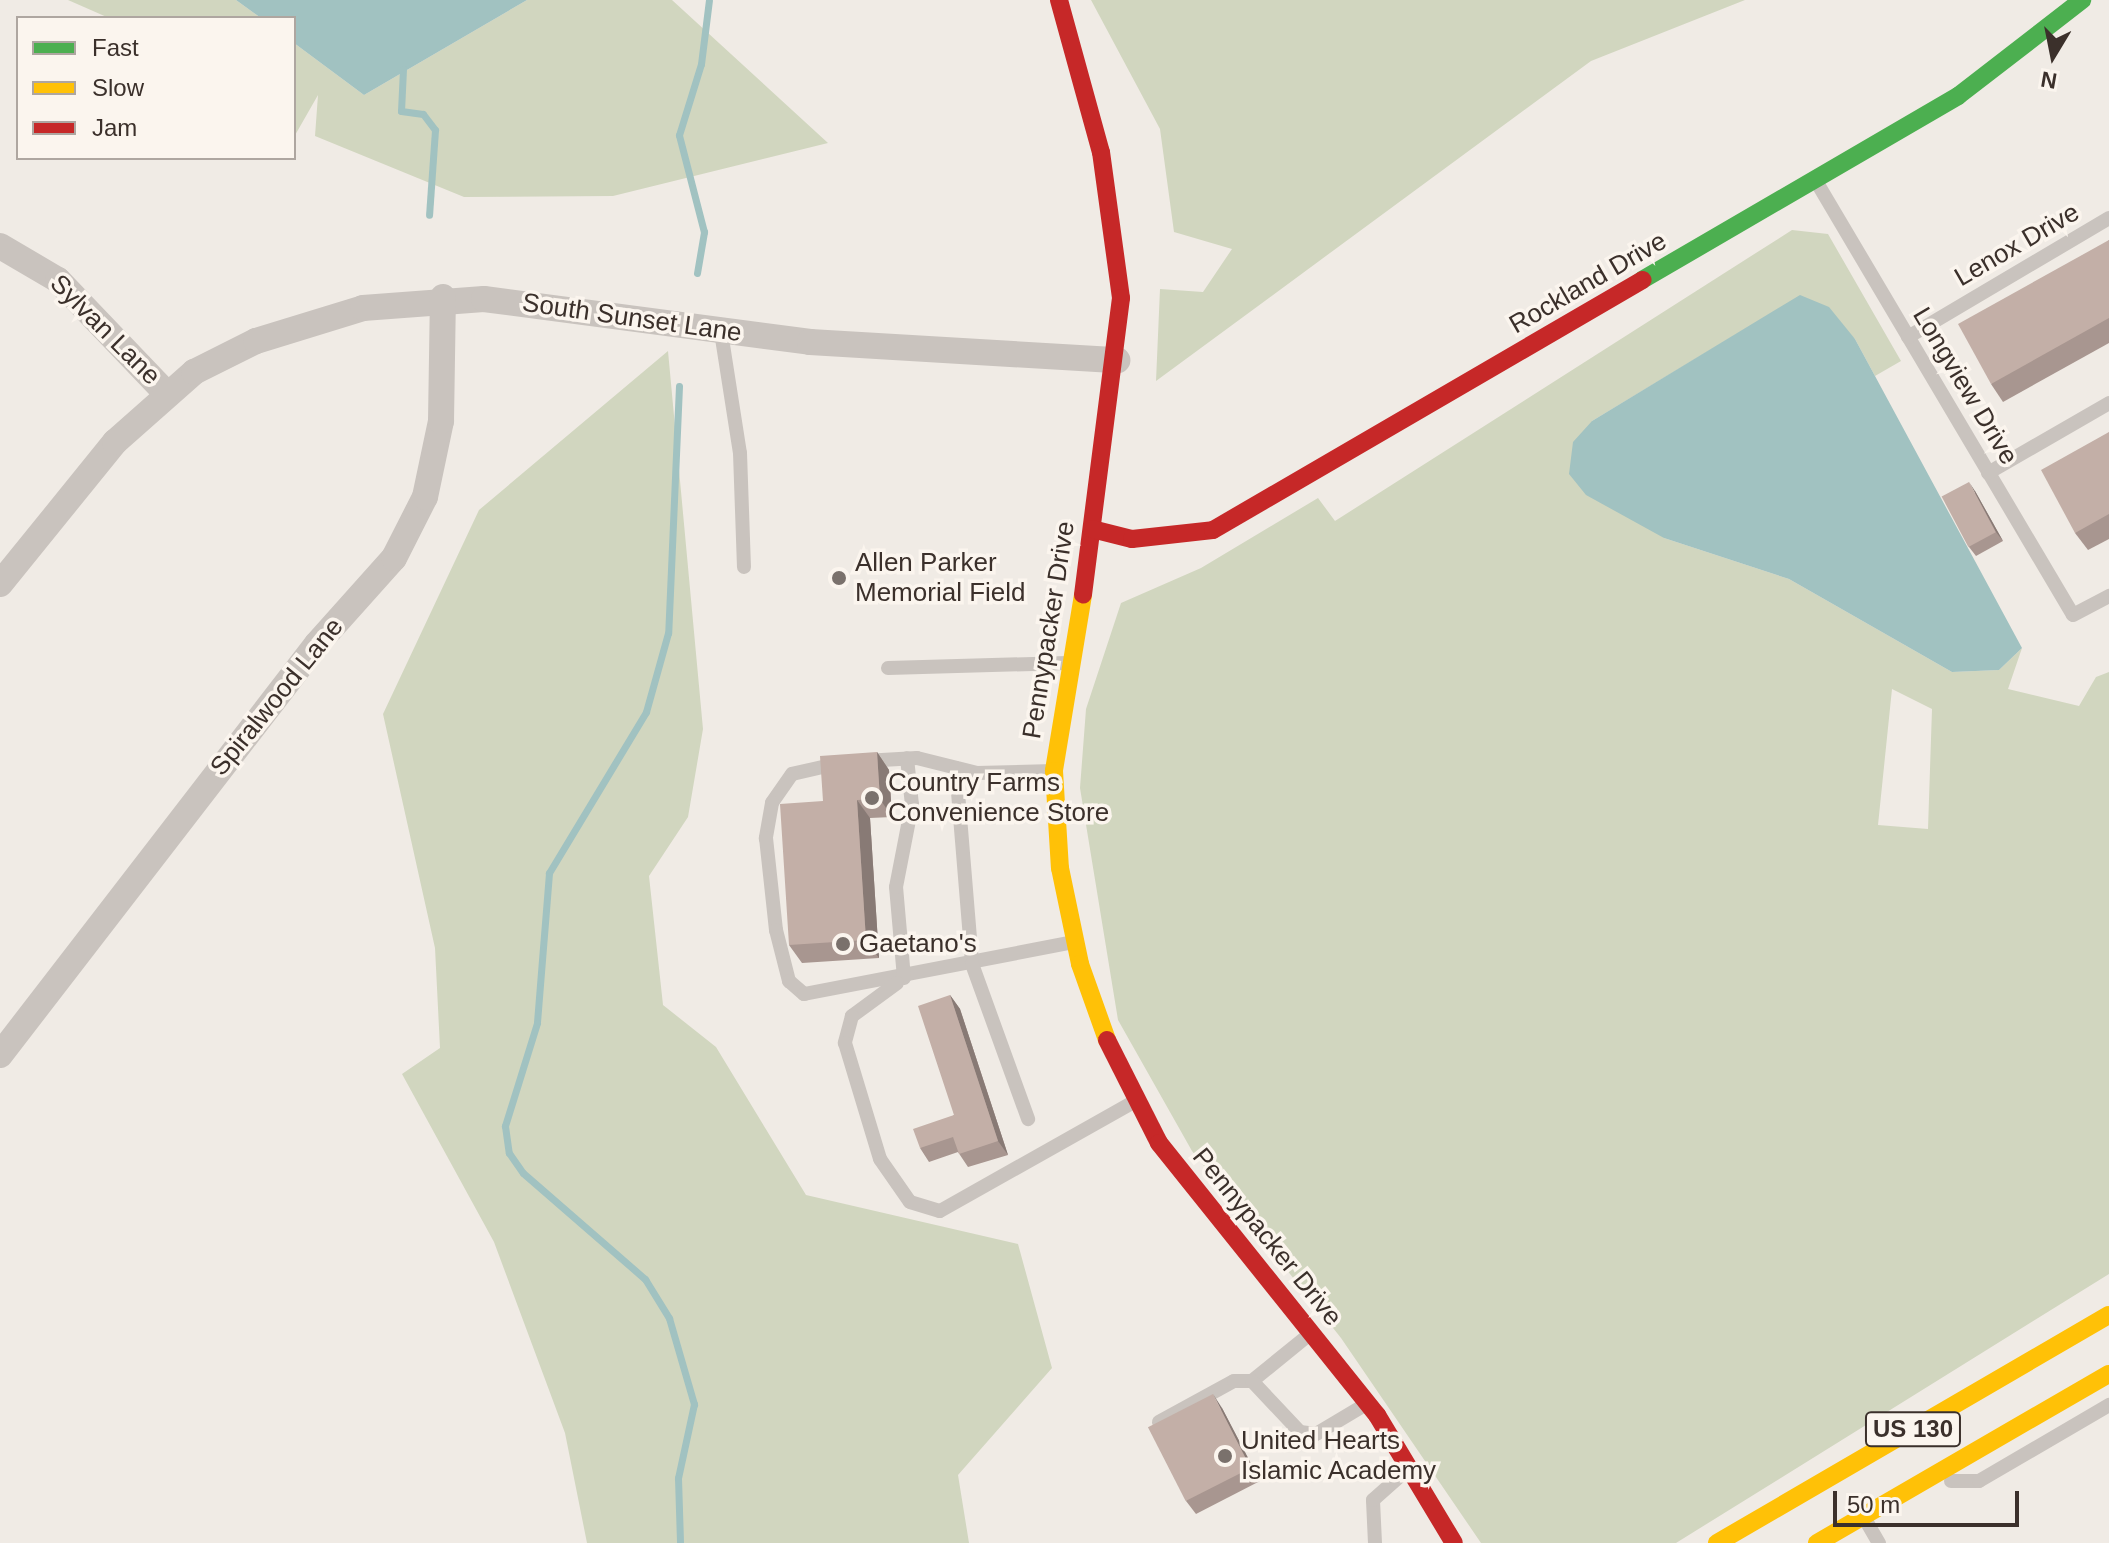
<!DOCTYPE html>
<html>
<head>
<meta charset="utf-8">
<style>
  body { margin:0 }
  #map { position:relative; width:2109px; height:1543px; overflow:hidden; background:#f0ebe5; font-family:Helvetica,sans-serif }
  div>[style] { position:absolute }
  .green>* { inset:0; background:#d1d6bf }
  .water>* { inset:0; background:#a1c2c1 }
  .stream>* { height:7px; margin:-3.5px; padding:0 3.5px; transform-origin:3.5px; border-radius:3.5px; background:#a1c2c1 }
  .lane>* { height:14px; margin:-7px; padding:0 7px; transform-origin:7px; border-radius:7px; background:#c9c3be }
  .street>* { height:26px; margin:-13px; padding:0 13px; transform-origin:13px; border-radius:13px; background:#c9c3be }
  .fast>* { height:18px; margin:-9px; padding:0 9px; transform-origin:9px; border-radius:9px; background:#4caf50 }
  .slow>* { height:18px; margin:-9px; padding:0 9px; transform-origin:9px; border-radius:9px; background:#ffc107 }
  .jam>* { height:18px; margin:-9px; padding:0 9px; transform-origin:9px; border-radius:9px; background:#c62828 }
  .wall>* { inset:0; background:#a89690 }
  .shaded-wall>* { inset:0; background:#887a75 }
  .building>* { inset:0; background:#c3afa7; transform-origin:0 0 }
  .dots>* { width:22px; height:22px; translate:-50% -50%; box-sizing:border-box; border:4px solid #fbf5ee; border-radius:50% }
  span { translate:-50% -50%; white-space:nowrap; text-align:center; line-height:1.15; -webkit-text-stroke:7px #fbf5ee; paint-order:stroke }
  .shield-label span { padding:2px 6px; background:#fbf5ee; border:2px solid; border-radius:6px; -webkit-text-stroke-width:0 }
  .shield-label { font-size:24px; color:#3b302b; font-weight:700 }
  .street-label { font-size:26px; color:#3b302b }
  .poi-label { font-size:26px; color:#3b302b }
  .left { translate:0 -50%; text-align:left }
  .legend { position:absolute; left:16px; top:16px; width:280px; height:144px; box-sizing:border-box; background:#fbf5ee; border:2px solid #aea6a0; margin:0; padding:10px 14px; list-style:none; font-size:24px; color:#3b302b }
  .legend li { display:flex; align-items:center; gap:16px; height:40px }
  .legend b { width:40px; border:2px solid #aea6a0 }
  .north { position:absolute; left:2013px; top:16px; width:80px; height:80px; -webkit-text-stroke:6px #fbf5ee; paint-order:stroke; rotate:190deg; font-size:22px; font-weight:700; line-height:32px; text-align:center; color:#3b302b }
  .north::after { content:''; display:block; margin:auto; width:28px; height:36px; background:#3b302b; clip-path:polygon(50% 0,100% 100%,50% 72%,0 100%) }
  .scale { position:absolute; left:1833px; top:1491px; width:186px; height:36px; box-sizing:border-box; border:4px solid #3b302b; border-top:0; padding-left:10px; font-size:24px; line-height:28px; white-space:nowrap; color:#3b302b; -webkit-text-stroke:6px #fbf5ee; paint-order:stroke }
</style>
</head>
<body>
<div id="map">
  <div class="green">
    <div style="clip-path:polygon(68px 0,236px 0,261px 18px,109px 18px)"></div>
    <div style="clip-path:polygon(527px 0,672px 0,828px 143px,613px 196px,464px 197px,315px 136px,318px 95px,294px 137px,294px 43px,364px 95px)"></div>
    <div style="clip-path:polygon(1091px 0,1745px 0,1591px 61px,1156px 381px,1160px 289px,1203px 292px,1232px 249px,1174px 232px,1160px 129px)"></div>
    <div style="clip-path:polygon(evenodd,1792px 230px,1828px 234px,1901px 361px,1875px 376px,1855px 339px,1800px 296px,1592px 421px,1664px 538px,1789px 579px,1952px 672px,1999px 670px,2022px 648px,2008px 689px,2079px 706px,2096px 677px,2109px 672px,2109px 1274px,1676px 1543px,1481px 1543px,1341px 1338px,1192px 1151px,1118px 1020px,1080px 788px,1086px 709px,1121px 603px,1201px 568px,1318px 498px,1335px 521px,1792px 230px,1892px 689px,1932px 709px,1928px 829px,1878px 825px,1892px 689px)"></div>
    <div style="clip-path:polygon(668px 351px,703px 729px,688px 817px,649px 876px,663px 1005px,716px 1047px,806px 1195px,1018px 1244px,1052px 1368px,958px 1475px,969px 1543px,587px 1543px,565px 1433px,494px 1242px,402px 1074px,440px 1048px,435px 948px,383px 714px,479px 510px)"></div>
  </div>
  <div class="water">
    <div style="clip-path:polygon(236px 0,527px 0,364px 95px,294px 43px,294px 18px,261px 18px)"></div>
    <div style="clip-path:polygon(1800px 295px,1829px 307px,1855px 339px,2022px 648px,1999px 670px,1952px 672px,1789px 579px,1664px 538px,1586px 495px,1569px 474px,1573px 442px,1592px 421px)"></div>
  </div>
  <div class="stream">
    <div style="left:403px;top:69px;width:42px;rotate:92.7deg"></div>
    <div style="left:401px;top:111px;width:22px;rotate:8deg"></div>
    <div style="left:423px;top:114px;width:20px;rotate:53deg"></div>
    <div style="left:435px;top:130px;width:85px;rotate:94deg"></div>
    <div style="left:697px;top:273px;width:42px;rotate:-80.3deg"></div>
    <div style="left:704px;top:232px;width:100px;rotate:-104.5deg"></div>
    <div style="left:679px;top:135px;width:74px;rotate:-72.8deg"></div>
    <div style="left:701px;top:64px;width:64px;rotate:-82.9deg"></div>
    <div style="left:679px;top:386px;width:247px;rotate:92.5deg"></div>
    <div style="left:668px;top:633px;width:82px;rotate:105.6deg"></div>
    <div style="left:646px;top:712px;width:188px;rotate:121.1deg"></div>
    <div style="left:549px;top:873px;width:150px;rotate:94.6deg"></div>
    <div style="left:537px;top:1023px;width:108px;rotate:107.3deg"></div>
    <div style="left:505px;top:1126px;width:27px;rotate:82deg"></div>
    <div style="left:509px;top:1153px;width:24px;rotate:55deg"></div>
    <div style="left:523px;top:1173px;width:162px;rotate:41deg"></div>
    <div style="left:645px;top:1279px;width:46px;rotate:58.4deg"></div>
    <div style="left:669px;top:1318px;width:90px;rotate:73.8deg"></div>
    <div style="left:694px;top:1404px;width:76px;rotate:102.2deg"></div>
    <div style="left:678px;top:1478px;width:65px;rotate:88.2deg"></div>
  </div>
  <div class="lane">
    <div style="left:1816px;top:181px;width:504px;rotate:59.37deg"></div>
    <div style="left:2073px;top:615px;width:41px;rotate:-27.8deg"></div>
    <div style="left:721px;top:332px;width:122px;rotate:81.1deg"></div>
    <div style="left:740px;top:453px;width:114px;rotate:88deg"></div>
    <div style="left:1908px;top:337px;width:234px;rotate:-30.6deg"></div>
    <div style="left:1988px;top:473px;width:140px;rotate:-30deg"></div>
    <div style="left:888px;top:668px;width:179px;rotate:-1.6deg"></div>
    <div style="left:864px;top:761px;width:53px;rotate:-3.2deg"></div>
    <div style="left:917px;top:758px;width:62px;rotate:14deg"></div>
    <div style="left:977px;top:773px;width:77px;rotate:-1.5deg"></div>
    <div style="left:840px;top:763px;width:49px;rotate:167.1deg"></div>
    <div style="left:792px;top:774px;width:35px;rotate:125deg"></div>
    <div style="left:772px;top:803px;width:36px;rotate:100deg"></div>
    <div style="left:766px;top:838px;width:93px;rotate:83.8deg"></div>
    <div style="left:776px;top:930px;width:53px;rotate:75.7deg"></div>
    <div style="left:789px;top:981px;width:20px;rotate:41deg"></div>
    <div style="left:804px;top:994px;width:274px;rotate:-10.9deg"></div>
    <div style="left:956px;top:768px;width:197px;rotate:85.3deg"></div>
    <div style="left:972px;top:964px;width:165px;rotate:70.1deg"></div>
    <div style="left:904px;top:978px;width:91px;rotate:-95deg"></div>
    <div style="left:896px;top:887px;width:84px;rotate:-79deg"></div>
    <div style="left:912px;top:805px;width:47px;rotate:-96.1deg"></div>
    <div style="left:897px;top:983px;width:56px;rotate:143.7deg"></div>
    <div style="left:852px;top:1016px;width:28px;rotate:105deg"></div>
    <div style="left:845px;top:1043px;width:121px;rotate:73.2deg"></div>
    <div style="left:880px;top:1159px;width:52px;rotate:55.1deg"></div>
    <div style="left:910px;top:1202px;width:31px;rotate:17deg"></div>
    <div style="left:940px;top:1211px;width:224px;rotate:-29.4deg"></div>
    <div style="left:1252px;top:1381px;width:76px;rotate:-39.1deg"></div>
    <div style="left:1159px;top:1422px;width:85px;rotate:-28.7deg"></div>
    <div style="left:1234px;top:1381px;width:18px"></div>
    <div style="left:1252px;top:1381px;width:70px;rotate:46.7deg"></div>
    <div style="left:1300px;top:1432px;width:16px;rotate:7deg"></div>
    <div style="left:1316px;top:1434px;width:61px;rotate:-30.8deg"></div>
    <div style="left:1951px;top:1481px;width:28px"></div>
    <div style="left:1979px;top:1481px;width:151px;rotate:-30.3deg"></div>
    <div style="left:1865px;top:1519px;width:28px;rotate:60deg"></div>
    <div style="left:1375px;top:1543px;width:43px;rotate:-92.7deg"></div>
    <div style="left:1373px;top:1500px;width:47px;rotate:-41.5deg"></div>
  </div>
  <div class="street">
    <div style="left:0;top:246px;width:67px;rotate:30.4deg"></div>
    <div style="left:58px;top:280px;width:156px;rotate:46.3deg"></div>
    <div style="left:0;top:584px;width:183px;rotate:-51deg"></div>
    <div style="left:115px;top:442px;width:106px;rotate:-41.5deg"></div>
    <div style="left:194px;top:372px;width:69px;rotate:-26.6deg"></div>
    <div style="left:256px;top:341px;width:112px;rotate:-17.1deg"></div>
    <div style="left:363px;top:308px;width:121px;rotate:-4.3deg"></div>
    <div style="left:484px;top:299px;width:329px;rotate:7.5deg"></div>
    <div style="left:810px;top:342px;width:308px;rotate:3.4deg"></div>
    <div style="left:0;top:1055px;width:519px;rotate:-52.36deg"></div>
    <div style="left:317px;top:644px;width:115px;rotate:-48.2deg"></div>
    <div style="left:394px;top:558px;width:68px;rotate:-63.1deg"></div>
    <div style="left:425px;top:497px;width:78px;rotate:-78.1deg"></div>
    <div style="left:441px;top:421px;width:124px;rotate:-89.1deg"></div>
  </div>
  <div class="fast">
    <div style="left:1642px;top:280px;width:366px;rotate:-30.2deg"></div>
    <div style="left:1958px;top:96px;width:157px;rotate:-37.7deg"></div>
  </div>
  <div class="slow">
    <div style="left:1083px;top:595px;width:178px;rotate:99.4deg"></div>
    <div style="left:1054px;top:771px;width:97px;rotate:86.5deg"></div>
    <div style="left:1060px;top:868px;width:98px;rotate:78.2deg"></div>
    <div style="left:1080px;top:964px;width:81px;rotate:70.4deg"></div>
    <div style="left:1717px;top:1543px;width:453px;rotate:-30.2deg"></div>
    <div style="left:1817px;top:1543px;width:337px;rotate:-30.1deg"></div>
  </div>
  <div class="jam">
    <div style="left:1059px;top:0;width:158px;rotate:74.6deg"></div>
    <div style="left:1101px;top:152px;width:147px;rotate:82.2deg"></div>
    <div style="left:1121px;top:298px;width:299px;rotate:97.3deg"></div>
    <div style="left:1092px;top:529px;width:41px;rotate:14deg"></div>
    <div style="left:1132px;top:539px;width:81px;rotate:-6.3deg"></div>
    <div style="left:1213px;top:530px;width:497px;rotate:-30.2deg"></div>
    <div style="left:1107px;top:1040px;width:115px;rotate:63.2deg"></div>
    <div style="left:1159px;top:1143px;width:349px;rotate:51.3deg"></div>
    <div style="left:1377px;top:1415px;width:149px;rotate:59deg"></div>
  </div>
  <div class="wall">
    <div style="clip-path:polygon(2109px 240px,2109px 343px,2003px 402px,1991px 384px)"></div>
    <div style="clip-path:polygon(2109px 432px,2109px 539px,2088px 550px,2075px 533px)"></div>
    <div style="clip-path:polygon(1975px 491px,2003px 541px,1976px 556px,1969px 547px)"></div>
    <div style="clip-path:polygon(877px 752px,889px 770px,892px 817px,870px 818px,879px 958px,802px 963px,789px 945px,823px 801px)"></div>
    <div style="clip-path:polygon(950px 995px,960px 1009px,1008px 1155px,968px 1167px,958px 1152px,929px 1162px,920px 1148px,954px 1115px)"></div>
    <div style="clip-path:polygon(1222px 1408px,1260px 1481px,1196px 1514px,1186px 1501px)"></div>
  </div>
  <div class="shaded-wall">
    <div style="clip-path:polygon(1969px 482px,1975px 491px,2003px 541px,1996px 532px)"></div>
    <div style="clip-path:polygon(877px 752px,889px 770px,892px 817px,880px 799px)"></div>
    <div style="clip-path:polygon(857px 800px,870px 818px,879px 958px,866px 940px)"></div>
    <div style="clip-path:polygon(950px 995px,960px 1009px,1008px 1155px,998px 1141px)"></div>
    <div style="clip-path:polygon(1213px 1394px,1222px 1408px,1260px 1481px,1250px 1468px)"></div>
  </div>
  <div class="building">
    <div style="clip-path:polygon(2109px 240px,2109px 318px,1991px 384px,1958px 324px)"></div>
    <div style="clip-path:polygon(2109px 432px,2109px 514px,2075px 533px,2041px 470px)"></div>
    <div style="left:1969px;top:482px;width:57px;height:31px;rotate:62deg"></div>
    <div style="clip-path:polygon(877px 752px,880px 799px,857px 800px,866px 940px,789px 945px,780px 804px,823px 801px,820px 756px)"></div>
    <div style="clip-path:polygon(950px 995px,998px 1141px,959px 1154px,953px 1137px,920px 1148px,913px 1129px,954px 1115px,918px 1006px)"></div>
    <div style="left:1213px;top:1394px;width:83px;height:73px;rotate:63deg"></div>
  </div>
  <div class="dots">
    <div style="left:839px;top:578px;background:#7a716c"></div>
    <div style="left:872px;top:798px;background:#7a716c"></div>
    <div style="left:843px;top:944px;background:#7a716c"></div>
    <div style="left:1225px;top:1456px;background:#7a716c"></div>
  </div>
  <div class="shield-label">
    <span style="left:1913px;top:1429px">US 130</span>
  </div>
  <div class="street-label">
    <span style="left:2017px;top:245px;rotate:-30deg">Lenox Drive</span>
    <span style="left:1588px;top:283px;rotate:-30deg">Rockland Drive</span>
    <span style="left:632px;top:318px;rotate:8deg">South Sunset Lane</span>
    <span style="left:105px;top:330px;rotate:45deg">Sylvan Lane</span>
    <span style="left:1965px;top:386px;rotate:59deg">Longview Drive</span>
    <span style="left:1049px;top:630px;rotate:-81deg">Pennypacker Drive</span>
    <span style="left:277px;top:697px;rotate:-51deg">Spiralwood Lane</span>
    <span style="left:1267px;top:1237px;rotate:51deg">Pennypacker Drive</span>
  </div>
  <div class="poi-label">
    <span class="left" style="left:855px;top:578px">Allen Parker<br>Memorial Field</span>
    <span class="left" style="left:888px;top:798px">Country Farms<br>Convenience Store</span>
    <span class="left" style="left:859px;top:944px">Gaetano's</span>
    <span class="left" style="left:1241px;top:1456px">United Hearts<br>Islamic Academy</span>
  </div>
  <ul class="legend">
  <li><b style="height:10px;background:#4caf50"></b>Fast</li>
  <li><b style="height:10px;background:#ffc107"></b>Slow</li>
  <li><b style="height:10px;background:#c62828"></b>Jam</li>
  </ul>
  <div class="north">N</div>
  <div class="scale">50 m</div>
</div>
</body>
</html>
